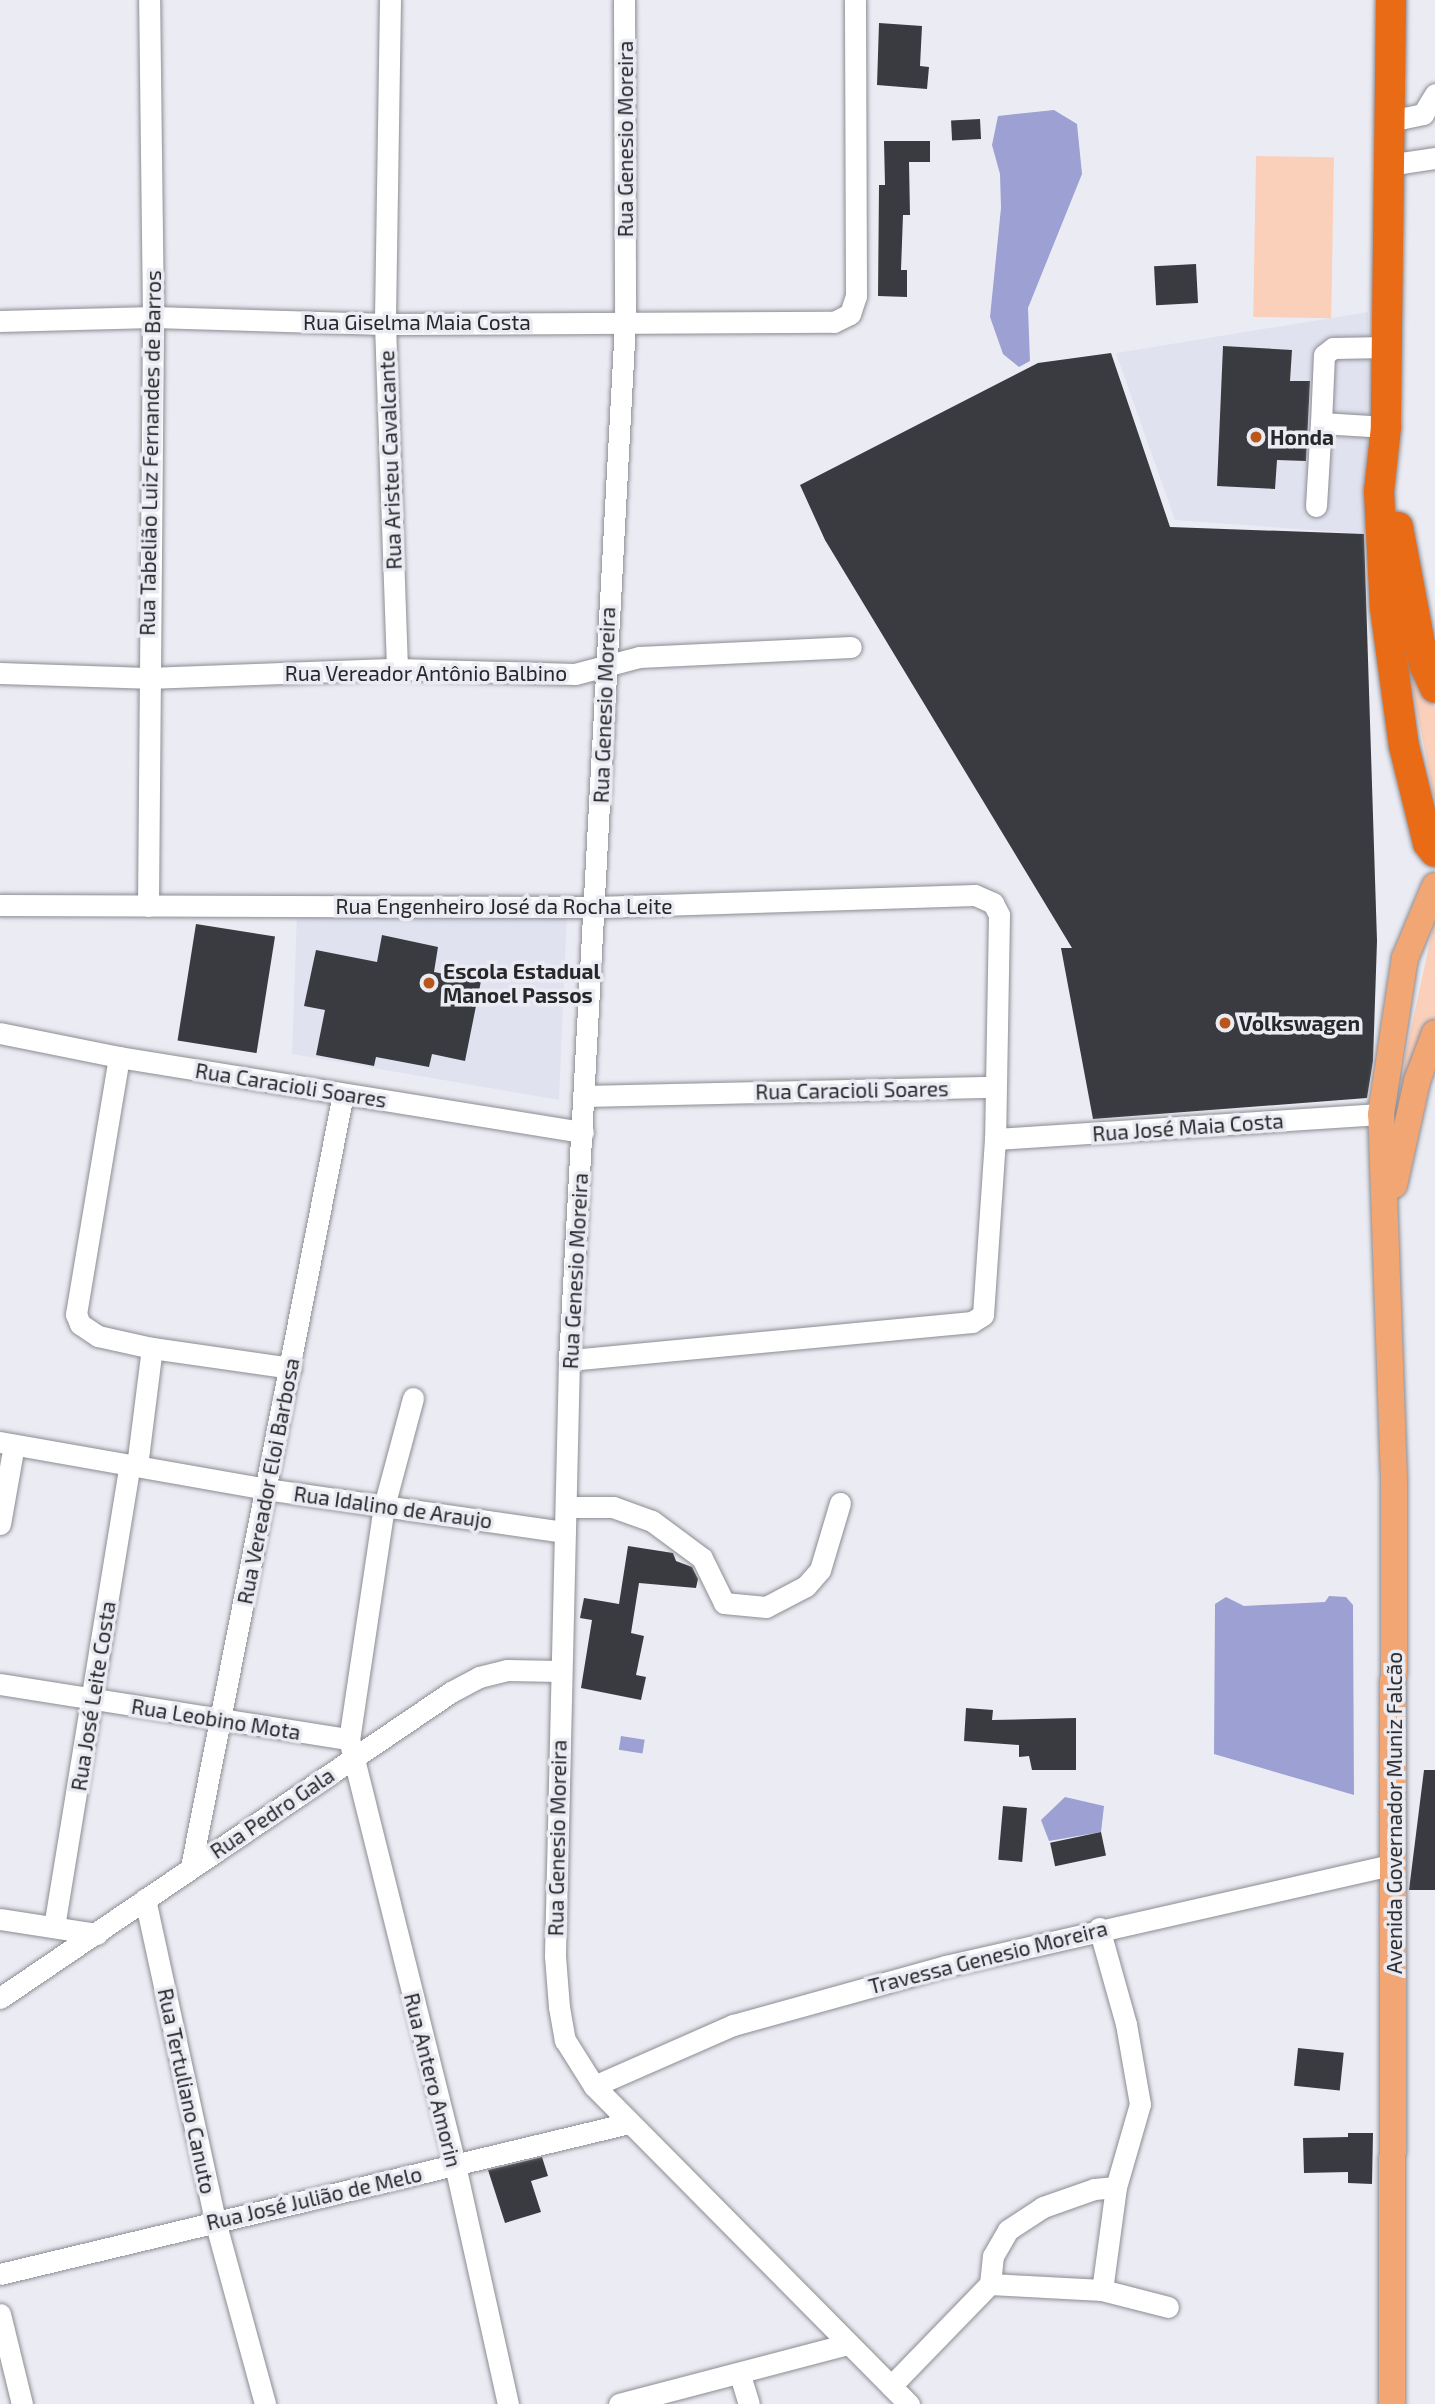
<!DOCTYPE html>
<html>
<head>
<meta charset="utf-8">
<style>
  body { margin:0 }
  #map { position:relative; width:1435px; height:2404px; overflow:hidden; background:#ebecf3; font-family:"Exo 2",sans-serif }
  div>[style] { position:absolute }
  .built>* { inset:0; background:#e0e2f0 }
  .green>* { inset:0; background:#fbd0bb; transform-origin:0 0 }
  .water>* { inset:0; background:#9da0d2; transform-origin:0 0 }
  .building>* { inset:0; background:#3a3b40; transform-origin:0 0 }
  .roads { filter:drop-shadow(0 0 2px #8c8c93) drop-shadow(0 0 2px #8c8c93) }
  .minor>* { height:21px; margin:-10.5px; padding:0 10.5px; transform-origin:10.5px; border-radius:10.5px; background:#fff }
  .major>* { height:26px; margin:-13px; padding:0 13px; transform-origin:13px; border-radius:13px; background:#f2a673 }
  .highway>* { height:30px; margin:-15px; padding:0 15px; transform-origin:15px; border-radius:15px; background:#ea6b16 }
  .dots>* { width:19px; height:19px; translate:-50% -50%; box-sizing:border-box; border:4px solid #ebecf3; border-radius:50% }
  span { translate:-50% -50%; white-space:nowrap; text-align:center; line-height:1.15; -webkit-text-stroke:7px #ebecf3; paint-order:stroke }
  .street-label { font-size:21px; color:#27272a }
  .poi-label { font-size:21px; color:#27272a; font-weight:700 }
  .left { translate:0 -50%; text-align:left }
</style>
</head>
<body>
<div id="map">
  <div class="built">
    <div style="clip-path:polygon(1368px 312px,1366px 534px,1175px 520px,1116px 353px)"></div>
    <div style="clip-path:polygon(567px 911px,559px 1100px,292px 1054px,297px 912px)"></div>
  </div>
  <div class="green">
    <div style="left:1256px;top:156px;width:78px;height:161px;rotate:1deg"></div>
    <div style="clip-path:polygon(1409px 670px,1423px 678px,1435px 709px,1435px 802px)"></div>
    <div style="clip-path:polygon(1435px 918px,1435px 1021px,1401px 1099px,1405px 1057px)"></div>
  </div>
  <div class="water">
    <div style="clip-path:polygon(1054px 110px,1077px 124px,1082px 174px,1028px 308px,1030px 361px,1019px 367px,1003px 354px,990px 317px,1001px 208px,1000px 174px,992px 145px,998px 116px)"></div>
    <div style="clip-path:polygon(1329px 1596px,1346px 1597px,1353px 1605px,1354px 1795px,1214px 1754px,1215px 1604px,1226px 1597px,1244px 1606px,1325px 1602px)"></div>
    <div style="left:621px;top:1736px;width:24px;height:14px;rotate:9deg"></div>
    <div style="clip-path:polygon(1065px 1797px,1104px 1806px,1101px 1832px,1049px 1841px,1041px 1820px)"></div>
  </div>
  <div class="building">
    <div style="clip-path:polygon(879px 23px,922px 26px,920px 66px,929px 67px,927px 89px,877px 85px)"></div>
    <div style="left:980px;top:119px;width:20px;height:29px;rotate:87deg"></div>
    <div style="clip-path:polygon(884px 141px,930px 141px,930px 162px,909px 162px,910px 215px,903px 215px,901px 270px,907px 270px,907px 297px,878px 296px,879px 185px,885px 185px)"></div>
    <div style="left:1196px;top:264px;width:39px;height:42px;rotate:87deg"></div>
    <div style="clip-path:polygon(1223px 346px,1292px 350px,1290px 381px,1310px 381px,1306px 461px,1277px 460px,1275px 489px,1217px 486px)"></div>
    <div style="clip-path:polygon(1111px 353px,1170px 527px,1364px 534px,1377px 941px,1373px 1061px,1367px 1098px,1093px 1119px,1061px 948px,1072px 948px,825px 540px,800px 485px,1038px 363px)"></div>
    <div style="left:196px;top:924px;width:80px;height:118px;rotate:9deg"></div>
    <div style="clip-path:polygon(382px 935px,438px 947px,434px 972px,481px 981px,465px 1061px,432px 1054px,429px 1067px,376px 1057px,374px 1066px,316px 1055px,325px 1010px,304px 1006px,316px 950px,377px 962px)"></div>
    <div style="clip-path:polygon(628px 1546px,673px 1553px,676px 1561px,692px 1567px,698px 1579px,696px 1588px,639px 1583px,631px 1633px,644px 1636px,636px 1675px,646px 1677px,641px 1700px,581px 1688px,592px 1620px,580px 1618px,584px 1598px,619px 1604px)"></div>
    <div style="clip-path:polygon(966px 1708px,993px 1710px,992px 1720px,1076px 1718px,1076px 1770px,1032px 1770px,1029px 1756px,1019px 1757px,1019px 1745px,964px 1741px)"></div>
    <div style="clip-path:polygon(1424px 1770px,1435px 1770px,1435px 1890px,1409px 1890px)"></div>
    <div style="left:1003px;top:1806px;width:24px;height:54px;rotate:5deg"></div>
    <div style="left:1101px;top:1832px;width:24px;height:52px;rotate:78deg"></div>
    <div style="left:1298px;top:2048px;width:46px;height:38px;rotate:6deg"></div>
    <div style="clip-path:polygon(1348px 2133px,1373px 2133px,1372px 2184px,1348px 2183px,1348px 2172px,1304px 2173px,1303px 2138px,1348px 2137px)"></div>
    <div style="clip-path:polygon(542px 2157px,548px 2176px,531px 2181px,541px 2212px,505px 2223px,488px 2170px)"></div>
  </div>
  <div class="roads">
    <div class="minor">
      <div style="left:390px;top:0;width:324px;rotate:90.9deg"></div>
      <div style="left:385px;top:324px;width:345px;rotate:88deg"></div>
      <div style="left:624px;top:0;width:323px;rotate:89.8deg"></div>
      <div style="left:625px;top:323px;width:1039px;rotate:93.09deg"></div>
      <div style="left:569px;top:1360px;width:596px;rotate:91.35deg"></div>
      <div style="left:555px;top:1956px;width:51px;rotate:85.5deg"></div>
      <div style="left:559px;top:2007px;width:34px;rotate:80deg"></div>
      <div style="left:565px;top:2040px;width:54px;rotate:57.8deg"></div>
      <div style="left:594px;top:2086px;width:448px;rotate:45.3deg"></div>
      <div style="left:1390px;top:121px;width:34px;rotate:-12deg"></div>
      <div style="left:1423px;top:114px;width:23px;rotate:-59deg"></div>
      <div style="left:1388px;top:165px;width:48px;rotate:-8.5deg"></div>
      <div style="left:0;top:321px;width:153px;rotate:-1.5deg"></div>
      <div style="left:153px;top:317px;width:232px;rotate:1.7deg"></div>
      <div style="left:385px;top:324px;width:449px;rotate:-0.3deg"></div>
      <div style="left:834px;top:322px;width:18px;rotate:-27deg"></div>
      <div style="left:850px;top:314px;width:19px;rotate:-72deg"></div>
      <div style="left:856px;top:296px;width:296px;rotate:-90.2deg"></div>
      <div style="left:1386px;top:427px;width:65px;rotate:-176.5deg"></div>
      <div style="left:1321px;top:423px;width:68px;rotate:-87.5deg"></div>
      <div style="left:1324px;top:355px;width:11px;rotate:-38deg"></div>
      <div style="left:1333px;top:348px;width:53px;rotate:-1.1deg"></div>
      <div style="left:1316px;top:506px;width:83px;rotate:-86.6deg"></div>
      <div style="left:0;top:673px;width:147px;rotate:1.9deg"></div>
      <div style="left:147px;top:678px;width:250px;rotate:-2.1deg"></div>
      <div style="left:397px;top:669px;width:178px;rotate:1.6deg"></div>
      <div style="left:575px;top:674px;width:66px;rotate:-14.9deg"></div>
      <div style="left:639px;top:657px;width:212px;rotate:-2.7deg"></div>
      <div style="left:0;top:905px;width:596px;rotate:0.19deg"></div>
      <div style="left:596px;top:907px;width:379px;rotate:-1.8deg"></div>
      <div style="left:975px;top:895px;width:20px;rotate:24deg"></div>
      <div style="left:993px;top:903px;width:13px;rotate:63deg"></div>
      <div style="left:999px;top:915px;width:224px;rotate:91deg"></div>
      <div style="left:995px;top:1139px;width:176px;rotate:93.9deg"></div>
      <div style="left:983px;top:1315px;width:13px;rotate:148deg"></div>
      <div style="left:972px;top:1322px;width:405px;rotate:174.6deg"></div>
      <div style="left:148px;top:906px;width:589px;rotate:-89.51deg"></div>
      <div style="left:153px;top:317px;width:317px;rotate:-90.7deg"></div>
      <div style="left:0;top:1033px;width:121px;rotate:11.4deg"></div>
      <div style="left:119px;top:1057px;width:470px;rotate:9.2deg"></div>
      <div style="left:119px;top:1057px;width:261px;rotate:99.5deg"></div>
      <div style="left:76px;top:1314px;width:11px;rotate:68deg"></div>
      <div style="left:80px;top:1324px;width:22px;rotate:34deg"></div>
      <div style="left:98px;top:1336px;width:55px;rotate:12.5deg"></div>
      <div style="left:152px;top:1348px;width:140px;rotate:8.2deg"></div>
      <div style="left:583px;top:1096px;width:412px;rotate:-1.3deg"></div>
      <div style="left:995px;top:1139px;width:387px;rotate:-3.7deg"></div>
      <div style="left:413px;top:1398px;width:112px;rotate:105deg"></div>
      <div style="left:384px;top:1506px;width:236px;rotate:98.5deg"></div>
      <div style="left:349px;top:1739px;width:439px;rotate:76deg"></div>
      <div style="left:455px;top:2165px;width:245px;rotate:77.5deg"></div>
      <div style="left:0;top:1442px;width:270px;rotate:10deg"></div>
      <div style="left:266px;top:1489px;width:302px;rotate:8.2deg"></div>
      <div style="left:137px;top:1466px;width:119px;rotate:-82.8deg"></div>
      <div style="left:566px;top:1507px;width:47px"></div>
      <div style="left:613px;top:1507px;width:41px;rotate:19.7deg"></div>
      <div style="left:652px;top:1521px;width:62px;rotate:36.5deg"></div>
      <div style="left:702px;top:1558px;width:50px;rotate:63.9deg"></div>
      <div style="left:724px;top:1603px;width:42px;rotate:5.4deg"></div>
      <div style="left:766px;top:1607px;width:45px;rotate:-27.7deg"></div>
      <div style="left:806px;top:1586px;width:21px;rotate:-49deg"></div>
      <div style="left:820px;top:1570px;width:70px;rotate:-73.4deg"></div>
      <div style="left:0;top:1524px;width:80px;rotate:-80deg"></div>
      <div style="left:0;top:1684px;width:353px;rotate:9deg"></div>
      <div style="left:191px;top:1867px;width:788px;rotate:-78.88deg"></div>
      <div style="left:145px;top:1899px;width:330px;rotate:77.7deg"></div>
      <div style="left:215px;top:2221px;width:190px;rotate:74.7deg"></div>
      <div style="left:0;top:1919px;width:98px;rotate:8.8deg"></div>
      <div style="left:54px;top:1927px;width:468px;rotate:-80.7deg"></div>
      <div style="left:1099px;top:1928px;width:100px;rotate:74.3deg"></div>
      <div style="left:1126px;top:2024px;width:81px;rotate:80.1deg"></div>
      <div style="left:1140px;top:2104px;width:86px;rotate:106.1deg"></div>
      <div style="left:1116px;top:2187px;width:104px;rotate:97.7deg"></div>
      <div style="left:0;top:1998px;width:545px;rotate:-34.16deg"></div>
      <div style="left:451px;top:1692px;width:32px;rotate:-28deg"></div>
      <div style="left:479px;top:1677px;width:29px;rotate:-14deg"></div>
      <div style="left:507px;top:1670px;width:52px;rotate:1.1deg"></div>
      <div style="left:594px;top:2086px;width:152px;rotate:-23.7deg"></div>
      <div style="left:733px;top:2025px;width:221px;rotate:-15.5deg"></div>
      <div style="left:946px;top:1966px;width:459px;rotate:-12.8deg"></div>
      <div style="left:0;top:2274px;width:647px;rotate:-13.5deg"></div>
      <div style="left:990px;top:2284px;width:28px;rotate:-84deg"></div>
      <div style="left:993px;top:2256px;width:30px;rotate:-60deg"></div>
      <div style="left:1008px;top:2230px;width:42px;rotate:-33.3deg"></div>
      <div style="left:1043px;top:2207px;width:54px;rotate:-19.4deg"></div>
      <div style="left:1094px;top:2189px;width:22px;rotate:-5deg"></div>
      <div style="left:0;top:2314px;width:93px;rotate:76.3deg"></div>
      <div style="left:740px;top:2375px;width:30px;rotate:73deg"></div>
      <div style="left:891px;top:2386px;width:142px;rotate:-45.9deg"></div>
      <div style="left:990px;top:2284px;width:112px;rotate:3.1deg"></div>
      <div style="left:1102px;top:2290px;width:68px;rotate:14.4deg"></div>
      <div style="left:619px;top:2404px;width:236px;rotate:-14.7deg"></div>
    </div>
    <div class="major">
      <div style="left:1394px;top:1185px;width:107px;rotate:-77.5deg"></div>
      <div style="left:1417px;top:1081px;width:51px;rotate:-69.4deg"></div>
      <div style="left:1392px;top:2404px;width:924px;rotate:-89.88deg"></div>
      <div style="left:1394px;top:1480px;width:366px;rotate:-92deg"></div>
      <div style="left:1381px;top:1114px;width:158px;rotate:-81.3deg"></div>
      <div style="left:1405px;top:958px;width:78px;rotate:-67.4deg"></div>
    </div>
    <div class="highway">
      <div style="left:1391px;top:0;width:427px;rotate:90.7deg"></div>
      <div style="left:1386px;top:427px;width:64px;rotate:96.2deg"></div>
      <div style="left:1379px;top:491px;width:117px;rotate:87.1deg"></div>
      <div style="left:1385px;top:608px;width:139px;rotate:82.2deg"></div>
      <div style="left:1404px;top:746px;width:100px;rotate:76.1deg"></div>
      <div style="left:1428px;top:843px;width:11px;rotate:52deg"></div>
      <div style="left:1398px;top:527px;width:139px;rotate:79.3deg"></div>
      <div style="left:1424px;top:664px;width:26px;rotate:65deg"></div>
    </div>
  </div>
  <div class="dots">
    <div style="left:1256px;top:437px;background:#b8561b"></div>
    <div style="left:429px;top:983px;background:#b8561b"></div>
    <div style="left:1225px;top:1023px;background:#b8561b"></div>
  </div>
  <div class="street-label">
    <span style="left:625px;top:139px;rotate:-90deg">Rua Genesio Moreira</span>
    <span style="left:417px;top:322px">Rua Giselma Maia Costa</span>
    <span style="left:150px;top:453px;rotate:-89deg">Rua Tabelião Luiz Fernandes de Barros</span>
    <span style="left:390px;top:460px;rotate:-92deg">Rua Aristeu Cavalcante</span>
    <span style="left:426px;top:673px">Rua Vereador Antônio Balbino</span>
    <span style="left:604px;top:705px;rotate:-88deg">Rua Genesio Moreira</span>
    <span style="left:504px;top:906px">Rua Engenheiro José da Rocha Leite</span>
    <span style="left:291px;top:1085px;rotate:9deg">Rua Caracioli Soares</span>
    <span style="left:852px;top:1090px;rotate:-1deg">Rua Caracioli Soares</span>
    <span style="left:1188px;top:1127px;rotate:-4deg">Rua José Maia Costa</span>
    <span style="left:575px;top:1271px;rotate:-87deg">Rua Genesio Moreira</span>
    <span style="left:268px;top:1481px;rotate:-79deg">Rua Vereador Eloi Barbosa</span>
    <span style="left:393px;top:1507px;rotate:8deg">Rua Idalino de Araujo</span>
    <span style="left:93px;top:1696px;rotate:-81deg">Rua José Leite Costa</span>
    <span style="left:216px;top:1719px;rotate:9deg">Rua Leobino Mota</span>
    <span style="left:272px;top:1813px;rotate:-34deg">Rua Pedro Gala</span>
    <span style="left:1394px;top:1813px;rotate:-90deg">Avenida Governador Muniz Falcão</span>
    <span style="left:557px;top:1838px;rotate:-89deg">Rua Genesio Moreira</span>
    <span style="left:988px;top:1957px;rotate:-14deg">Travessa Genesio Moreira</span>
    <span style="left:433px;top:2080px;rotate:76deg">Rua Antero Amorin</span>
    <span style="left:187px;top:2091px;rotate:78deg">Rua Tertuliano Canuto</span>
    <span style="left:314px;top:2198px;rotate:-13deg">Rua José Julião de Melo</span>
  </div>
  <div class="poi-label">
    <span class="left" style="left:1270px;top:437px">Honda</span>
    <span class="left" style="left:443px;top:983px">Escola Estadual<br>Manoel Passos</span>
    <span class="left" style="left:1239px;top:1023px">Volkswagen</span>
  </div>
</div>
</body>
</html>
